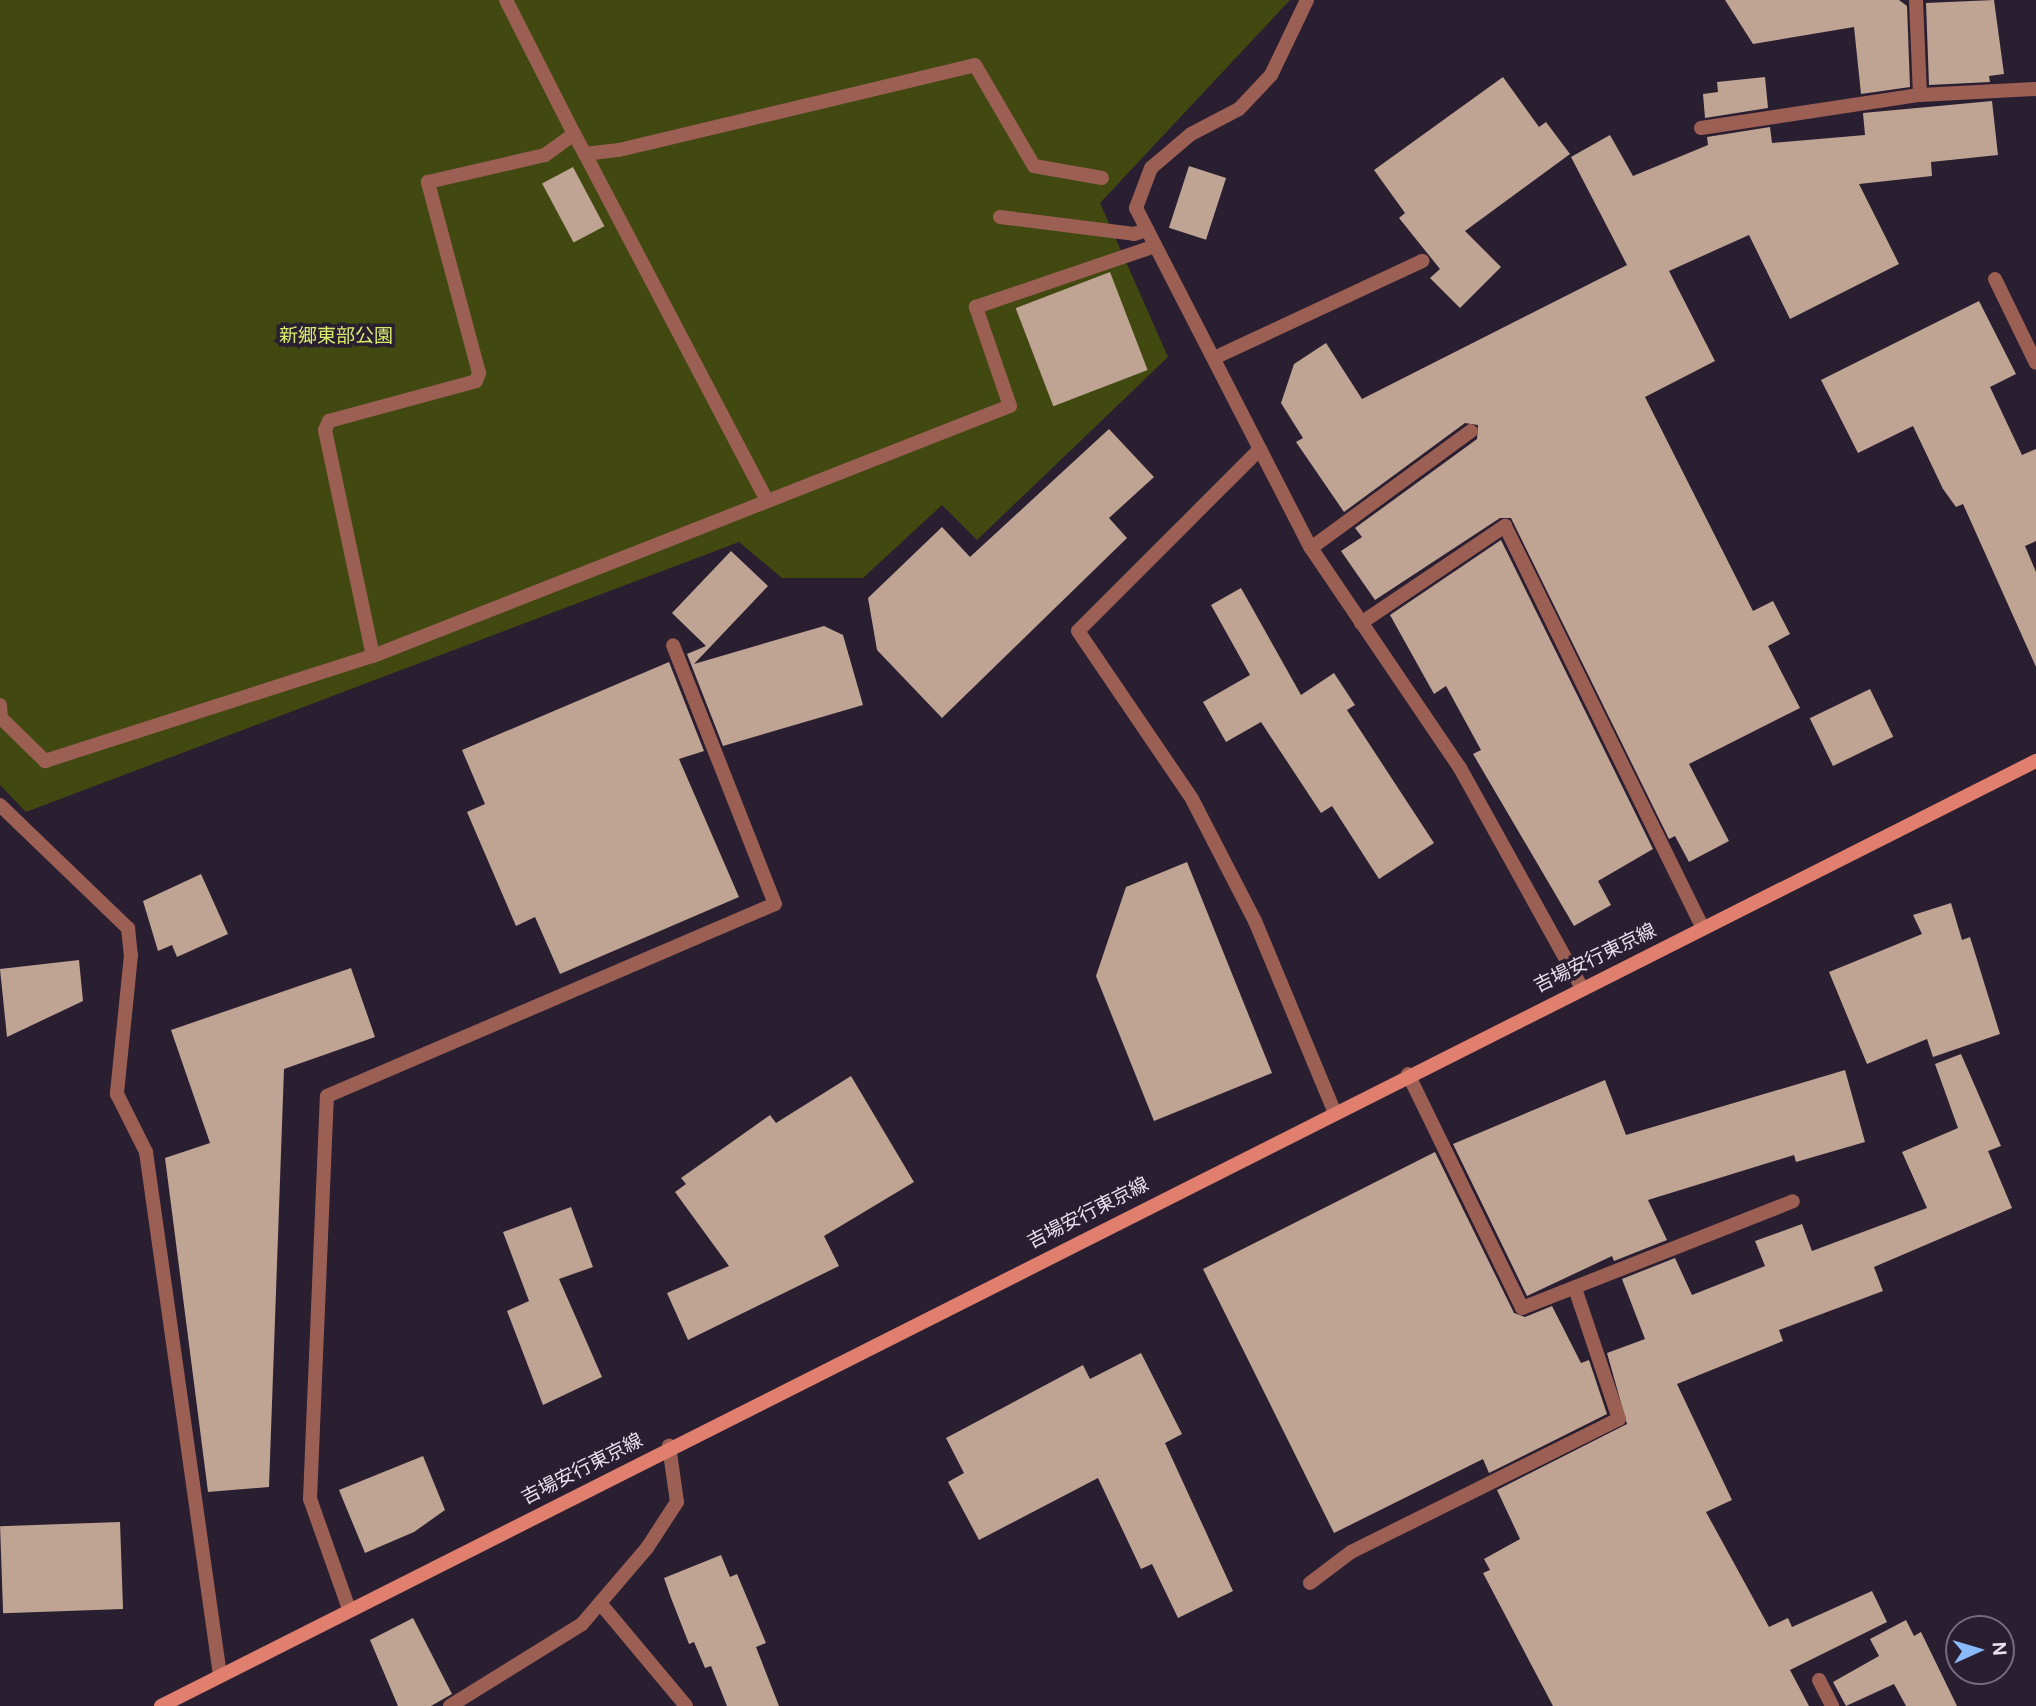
<!DOCTYPE html>
<html>
<head>
<meta charset="utf-8">
<style>
  body { margin:0 }
  #map { position:relative; width:2036px; height:1706px; overflow:hidden; background:#2a1e31; font-family:"DM Sans","Noto Sans JP",sans-serif }
  div>[style] { position:absolute }
  .green>* { inset:0; background:#414911 }
  .building>* { inset:0; background:#bfa494; transform-origin:0 0 }
  .lane>* { height:14px; margin:-7px; padding:0 7px; transform-origin:7px; border-radius:7px; background:#9c5f54 }
  .street>* { height:14px; margin:-7px; padding:0 7px; transform-origin:7px; border-radius:7px; background:#9c5f54 }
  .secondary>* { height:14px; margin:-7px; padding:0 7px; transform-origin:7px; border-radius:7px; background:#e17f6e }
  span { translate:-50% -50%; white-space:nowrap; text-align:center; line-height:1.15; -webkit-text-stroke:7px #2a1e31; paint-order:stroke }
  .park-label { font-size:19px; color:#d7eb6b }
  .street-label { font-size:19px; color:#e9e1ee }
  .north { position:absolute; left:1945px; top:1615px; width:70px; height:70px; box-sizing:border-box; background:#2a1e31; border:2px solid #766c7d; border-radius:50%; rotate:86deg; font-size:19px; font-weight:700; line-height:28px; text-align:center; color:#e9e1ee }
  .north::after { content:''; display:block; margin:auto; width:24px; height:32px; background:#89bafc; clip-path:polygon(50% 0,100% 100%,50% 72%,0 100%) }
</style>
</head>
<body>
<div id="map">
  <div class="green">
    <div style="clip-path:polygon(0 0,1290px 0,1100px 203px,1168px 357px,977px 540px,942px 505px,863px 578px,782px 578px,739px 542px,26px 812px,0 785px)"></div>
  </div>
  <div class="building">
    <div style="clip-path:polygon(1725px 0,1899px 0,1907px 6px,1910px 87px,1861px 94px,1854px 27px,1753px 44px)"></div>
    <div style="clip-path:polygon(1994px 0,2004px 74px,1989px 76px,1990px 82px,1929px 85px,1926px 3px)"></div>
    <div style="clip-path:polygon(1503px 77px,1539px 127px,1546px 122px,1570px 154px,1465px 231px,1501px 267px,1460px 308px,1430px 278px,1440px 269px,1399px 218px,1405px 213px,1374px 170px)"></div>
    <div style="clip-path:polygon(1765px 77px,1768px 108px,1705px 118px,1703px 94px,1718px 92px,1717px 82px)"></div>
    <div style="clip-path:polygon(1992px 101px,1998px 155px,1931px 162px,1932px 176px,1859px 184px,1899px 264px,1790px 319px,1749px 235px,1669px 271px,1715px 361px,1645px 397px,1753px 611px,1773px 601px,1790px 634px,1768px 646px,1800px 708px,1689px 764px,1729px 841px,1689px 862px,1675px 836px,1669px 839px,1511px 518px,1500px 518px,1375px 600px,1341px 551px,1362px 537px,1355px 528px,1477px 439px,1478px 425px,1465px 423px,1344px 512px,1296px 442px,1303px 438px,1281px 403px,1294px 364px,1326px 343px,1362px 399px,1627px 265px,1571px 157px,1610px 135px,1633px 176px,1708px 145px,1707px 137px,1770px 127px,1772px 143px,1865px 135px,1863px 113px)"></div>
    <div style="left:1189px;top:166px;width:39px;height:65px;rotate:18deg"></div>
    <div style="left:573px;top:167px;width:67px;height:35px;rotate:62deg"></div>
    <div style="left:1110px;top:272px;width:105px;height:101px;rotate:69deg"></div>
    <div style="clip-path:polygon(1979px 301px,2016px 374px,1990px 387px,2022px 455px,2036px 449px,2036px 541px,2025px 546px,2036px 572px,2036px 667px,1963px 504px,1956px 507px,1943px 489px,1913px 426px,1858px 453px,1821px 380px)"></div>
    <div style="clip-path:polygon(1109px 429px,1154px 477px,1109px 518px,1127px 538px,942px 718px,877px 650px,868px 598px,942px 527px,970px 557px)"></div>
    <div style="clip-path:polygon(1501px 540px,1653px 849px,1598px 881px,1611px 905px,1574px 926px,1473px 754px,1481px 750px,1446px 686px,1434px 694px,1390px 615px)"></div>
    <div style="clip-path:polygon(731px 551px,768px 586px,694px 664px,824px 626px,843px 635px,863px 705px,723px 746px,687px 654px,706px 646px,672px 613px)"></div>
    <div style="clip-path:polygon(1241px 588px,1301px 695px,1334px 673px,1355px 705px,1347px 710px,1434px 843px,1379px 879px,1332px 806px,1321px 813px,1261px 722px,1226px 742px,1203px 702px,1250px 675px,1211px 605px)"></div>
    <div style="clip-path:polygon(669px 662px,704px 751px,679px 759px,739px 897px,560px 974px,535px 917px,516px 926px,467px 812px,485px 804px,462px 750px)"></div>
    <div style="left:1870px;top:689px;width:53px;height:67px;rotate:64deg"></div>
    <div style="clip-path:polygon(1187px 862px,1272px 1073px,1154px 1121px,1096px 976px,1126px 887px)"></div>
    <div style="clip-path:polygon(201px 874px,228px 934px,177px 957px,172px 945px,158px 951px,143px 901px)"></div>
    <div style="clip-path:polygon(1951px 903px,1962px 940px,1970px 937px,2000px 1034px,1933px 1057px,1927px 1039px,1867px 1064px,1829px 972px,1922px 934px,1913px 915px)"></div>
    <div style="clip-path:polygon(79px 960px,83px 1001px,7px 1037px,0 969px)"></div>
    <div style="clip-path:polygon(351px 968px,375px 1037px,284px 1069px,269px 1487px,208px 1492px,165px 1158px,210px 1143px,171px 1030px)"></div>
    <div style="clip-path:polygon(1961px 1054px,2001px 1146px,1988px 1151px,2012px 1208px,1874px 1267px,1883px 1291px,1779px 1330px,1783px 1341px,1677px 1384px,1732px 1500px,1706px 1512px,1769px 1627px,1788px 1618px,1792px 1627px,1872px 1591px,1887px 1622px,1790px 1670px,1809px 1706px,1553px 1706px,1483px 1573px,1490px 1570px,1484px 1559px,1520px 1539px,1497px 1490px,1627px 1424px,1607px 1353px,1645px 1339px,1622px 1279px,1675px 1258px,1692px 1295px,1765px 1266px,1755px 1241px,1802px 1224px,1812px 1251px,1927px 1208px,1902px 1152px,1958px 1128px,1935px 1064px)"></div>
    <div style="clip-path:polygon(1845px 1070px,1865px 1142px,1796px 1162px,1794px 1155px,1648px 1200px,1667px 1240px,1614px 1261px,1612px 1256px,1527px 1296px,1453px 1144px,1605px 1080px,1626px 1135px)"></div>
    <div style="clip-path:polygon(851px 1076px,914px 1182px,824px 1236px,839px 1266px,688px 1340px,667px 1293px,729px 1266px,675px 1192px,686px 1184px,681px 1178px,770px 1115px,776px 1123px)"></div>
    <div style="clip-path:polygon(1435px 1152px,1514px 1313px,1525px 1317px,1552px 1306px,1581px 1363px,1589px 1360px,1607px 1414px,1489px 1473px,1483px 1459px,1334px 1533px,1203px 1269px)"></div>
    <div style="clip-path:polygon(571px 1207px,593px 1267px,559px 1279px,602px 1377px,543px 1405px,507px 1311px,529px 1301px,503px 1232px)"></div>
    <div style="clip-path:polygon(1141px 1353px,1182px 1434px,1165px 1443px,1233px 1591px,1178px 1618px,1152px 1564px,1141px 1569px,1098px 1478px,979px 1540px,948px 1482px,964px 1473px,946px 1438px,1083px 1365px,1090px 1379px)"></div>
    <div style="clip-path:polygon(423px 1456px,445px 1510px,414px 1532px,365px 1553px,339px 1490px)"></div>
    <div style="left:120px;top:1522px;width:87px;height:120px;rotate:88deg"></div>
    <div style="clip-path:polygon(721px 1555px,730px 1577px,737px 1574px,766px 1643px,756px 1647px,779px 1706px,727px 1706px,711px 1666px,705px 1668px,694px 1642px,689px 1644px,671px 1598px,664px 1578px)"></div>
    <div style="clip-path:polygon(413px 1618px,452px 1694px,431px 1706px,398px 1706px,370px 1640px)"></div>
    <div style="clip-path:polygon(1906px 1620px,1914px 1636px,1921px 1632px,1957px 1706px,1906px 1706px,1894px 1684px,1846px 1706px,1833px 1682px,1879px 1656px,1870px 1639px)"></div>
  </div>
  <div class="lane">
    <div style="left:574px;top:134px;width:23px;rotate:61deg"></div>
    <div style="left:585px;top:154px;width:34px;rotate:-7deg"></div>
    <div style="left:619px;top:150px;width:366px;rotate:-13.4deg"></div>
    <div style="left:975px;top:65px;width:117px;rotate:59.7deg"></div>
    <div style="left:1034px;top:166px;width:69px;rotate:10deg"></div>
    <div style="left:585px;top:154px;width:391px;rotate:62.3deg"></div>
    <div style="left:1000px;top:217px;width:135px;rotate:7.2deg"></div>
    <div style="left:1134px;top:234px;width:14px;rotate:-17deg"></div>
    <div style="left:1995px;top:279px;width:93px;rotate:64deg"></div>
    <div style="left:1214px;top:358px;width:230px;rotate:-25deg"></div>
    <div style="left:1311px;top:548px;width:198px;rotate:-36.2deg"></div>
    <div style="left:1361px;top:623px;width:174px;rotate:-34deg"></div>
    <div style="left:1505px;top:526px;width:447px;rotate:63.8deg"></div>
    <div style="left:373px;top:656px;width:684px;rotate:-21.43deg"></div>
    <div style="left:1010px;top:406px;width:105px;rotate:-109deg"></div>
    <div style="left:976px;top:307px;width:189px;rotate:-18.8deg"></div>
    <div style="left:0;top:705px;width:13px;rotate:86deg"></div>
    <div style="left:1px;top:718px;width:62px;rotate:44.3deg"></div>
    <div style="left:45px;top:761px;width:344px;rotate:-17.8deg"></div>
    <div style="left:373px;top:656px;width:231px;rotate:-102deg"></div>
    <div style="left:325px;top:430px;width:10px;rotate:-66deg"></div>
    <div style="left:329px;top:421px;width:152px;rotate:-15.2deg"></div>
    <div style="left:476px;top:381px;width:9px;rotate:-69deg"></div>
    <div style="left:479px;top:373px;width:198px;rotate:-105deg"></div>
    <div style="left:428px;top:182px;width:120px;rotate:-13deg"></div>
    <div style="left:545px;top:155px;width:36px;rotate:-36deg"></div>
    <div style="left:574px;top:134px;width:150px;rotate:-116.9deg"></div>
    <div style="left:1408px;top:1074px;width:260px;rotate:64deg"></div>
    <div style="left:1522px;top:1308px;width:291px;rotate:-21.5deg"></div>
    <div style="left:1310px;top:1583px;width:51px;rotate:-37.1deg"></div>
    <div style="left:1351px;top:1552px;width:299px;rotate:-26.4deg"></div>
    <div style="left:1619px;top:1419px;width:138px;rotate:-108.6deg"></div>
    <div style="left:349px;top:1609px;width:117px;rotate:-109.5deg"></div>
    <div style="left:310px;top:1499px;width:403px;rotate:-87.6deg"></div>
    <div style="left:327px;top:1096px;width:487px;rotate:-23.2deg"></div>
    <div style="left:775px;top:904px;width:278px;rotate:-111.5deg"></div>
    <div style="left:1819px;top:1680px;width:29px;rotate:63deg"></div>
  </div>
  <div class="street">
    <div style="left:1307px;top:0;width:83px;rotate:115.6deg"></div>
    <div style="left:1271px;top:75px;width:47px;rotate:133.3deg"></div>
    <div style="left:1239px;top:109px;width:54px;rotate:152.5deg"></div>
    <div style="left:1191px;top:134px;width:52px;rotate:139.6deg"></div>
    <div style="left:1151px;top:168px;width:43px;rotate:110.6deg"></div>
    <div style="left:1136px;top:208px;width:382px;rotate:62.8deg"></div>
    <div style="left:1311px;top:548px;width:266px;rotate:55.9deg"></div>
    <div style="left:1460px;top:768px;width:249px;rotate:61deg"></div>
    <div style="left:1916px;top:0;width:95px;rotate:87.6deg"></div>
    <div style="left:1701px;top:128px;width:221px;rotate:-8.6deg"></div>
    <div style="left:1920px;top:95px;width:116px;rotate:-3deg"></div>
    <div style="left:1260px;top:449px;width:257px;rotate:135deg"></div>
    <div style="left:1078px;top:631px;width:203px;rotate:55.8deg"></div>
    <div style="left:1192px;top:799px;width:137px;rotate:62.7deg"></div>
    <div style="left:1255px;top:921px;width:206px;rotate:67.4deg"></div>
    <div style="left:0;top:805px;width:178px;rotate:43.9deg"></div>
    <div style="left:128px;top:928px;width:27px;rotate:84deg"></div>
    <div style="left:131px;top:955px;width:140px;rotate:95.8deg"></div>
    <div style="left:117px;top:1094px;width:65px;rotate:63.4deg"></div>
    <div style="left:146px;top:1152px;width:528px;rotate:81.95deg"></div>
    <div style="left:600px;top:1603px;width:134px;rotate:50.1deg"></div>
    <div style="left:450px;top:1706px;width:155px;rotate:-31.8deg"></div>
    <div style="left:582px;top:1624px;width:100px;rotate:-49.5deg"></div>
    <div style="left:647px;top:1548px;width:55px;rotate:-56.9deg"></div>
    <div style="left:677px;top:1502px;width:57px;rotate:-98.1deg"></div>
  </div>
  <div class="secondary">
    <div style="left:161px;top:1706px;width:2100px;rotate:-26.75deg"></div>
  </div>
  <div class="park-label">
    <span style="left:336px;top:336px">新郷東部公園</span>
  </div>
  <div class="street-label">
    <span style="left:1595px;top:958px;rotate:-26deg">吉場安行東京線</span>
    <span style="left:1088px;top:1213px;rotate:-27deg">吉場安行東京線</span>
    <span style="left:582px;top:1469px;rotate:-27deg">吉場安行東京線</span>
  </div>
  <div class="north">N</div>
</div>
</body>
</html>
